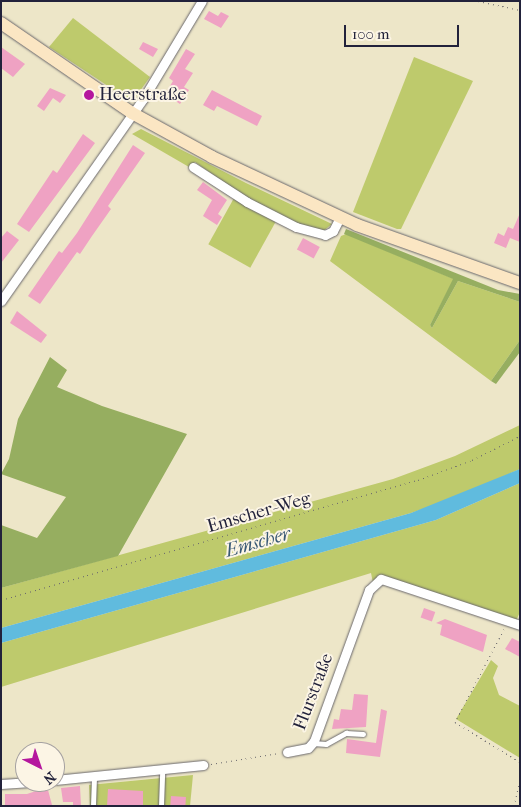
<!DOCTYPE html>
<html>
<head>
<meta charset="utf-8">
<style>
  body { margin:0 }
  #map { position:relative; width:521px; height:807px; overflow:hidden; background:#ede6c8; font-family:"IM FELL French Canon",serif }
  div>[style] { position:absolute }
  .green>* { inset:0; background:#beca6c; transform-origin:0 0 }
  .forest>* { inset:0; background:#96ae60 }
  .water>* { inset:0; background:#60bbde }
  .building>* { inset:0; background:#efa2c3; transform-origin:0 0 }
  .path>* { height:1px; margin-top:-0.5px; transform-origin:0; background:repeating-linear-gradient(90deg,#69676c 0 1px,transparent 0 5px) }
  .roads { filter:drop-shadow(0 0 1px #69676c) drop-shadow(0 0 1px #69676c) }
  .lane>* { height:4.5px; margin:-2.25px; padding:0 2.25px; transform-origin:2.25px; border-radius:2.25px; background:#fff }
  .street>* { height:9px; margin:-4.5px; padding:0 4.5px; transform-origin:4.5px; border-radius:4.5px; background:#fff }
  .secondary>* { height:12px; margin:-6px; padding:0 6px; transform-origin:6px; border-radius:6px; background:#fbe6c3 }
  .dots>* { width:14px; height:14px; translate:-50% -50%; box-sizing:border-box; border:2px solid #fcf5e5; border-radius:50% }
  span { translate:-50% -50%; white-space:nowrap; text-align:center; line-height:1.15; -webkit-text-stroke:4px #fcf5e5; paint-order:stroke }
  .poi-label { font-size:18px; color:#22223b }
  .left { translate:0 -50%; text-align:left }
  .street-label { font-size:18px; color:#22223b }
  .water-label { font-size:19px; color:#385874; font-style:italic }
  .frame { position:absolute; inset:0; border:2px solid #22223b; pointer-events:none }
  .north { position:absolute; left:15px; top:742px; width:50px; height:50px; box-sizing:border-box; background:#fcf5e5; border:1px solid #a5a1a1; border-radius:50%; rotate:139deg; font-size:14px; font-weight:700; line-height:20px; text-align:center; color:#22223b }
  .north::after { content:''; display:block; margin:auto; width:18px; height:22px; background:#b5179e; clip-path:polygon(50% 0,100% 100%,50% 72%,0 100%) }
  .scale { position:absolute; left:344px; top:25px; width:115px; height:22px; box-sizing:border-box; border:2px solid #22223b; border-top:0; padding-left:6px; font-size:15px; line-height:18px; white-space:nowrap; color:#22223b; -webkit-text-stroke:4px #fcf5e5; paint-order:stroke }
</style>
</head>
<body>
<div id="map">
  <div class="green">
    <div style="clip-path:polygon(73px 18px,150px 77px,132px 102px,49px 47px)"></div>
    <div style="clip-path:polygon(414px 57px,473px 81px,401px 229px,397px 229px,353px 212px)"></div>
    <div style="clip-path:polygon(141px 129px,246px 183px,332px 224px,322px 232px,289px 221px,256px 205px,195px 162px,189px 167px,132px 134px)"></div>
    <div style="left:234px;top:198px;width:48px;height:53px;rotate:29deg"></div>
    <div style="clip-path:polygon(346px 234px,454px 279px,430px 325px,432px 328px,458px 281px,520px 302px,520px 340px,491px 381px,330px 261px,341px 236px)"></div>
    <div style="clip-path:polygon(520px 425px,520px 469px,455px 498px,411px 513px,1px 628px,1px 588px,393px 479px,455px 456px)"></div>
    <div style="clip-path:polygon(520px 483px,520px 612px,515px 623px,387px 577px,373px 583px,371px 573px,1px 687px,1px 643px,436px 520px)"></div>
    <div style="clip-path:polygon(491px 660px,498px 666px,493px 678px,499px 695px,520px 706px,520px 758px,456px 719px)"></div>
    <div style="clip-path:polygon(193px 775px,190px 806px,90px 806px,89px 785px)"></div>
  </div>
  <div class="forest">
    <div style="clip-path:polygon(346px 229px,498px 290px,520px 294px,520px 302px,458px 281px,432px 328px,430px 325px,453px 279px,344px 234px)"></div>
    <div style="clip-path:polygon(520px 340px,520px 352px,496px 384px,491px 381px)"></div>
    <div style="clip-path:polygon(50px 357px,67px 370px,57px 387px,102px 406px,187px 434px,118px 556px,1px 588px,1px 525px,37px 538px,66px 497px,1px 474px,9px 459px,18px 419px)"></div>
  </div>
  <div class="water">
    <div style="clip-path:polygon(520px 469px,520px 483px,436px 520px,1px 643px,1px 628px,411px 513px)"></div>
  </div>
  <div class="building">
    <div style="clip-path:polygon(209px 11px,218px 16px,221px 12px,229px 16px,221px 28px,204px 19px)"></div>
    <div style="clip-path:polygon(143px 42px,158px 49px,153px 57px,139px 49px)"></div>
    <div style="clip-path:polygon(1px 47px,25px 64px,13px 77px,1px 68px)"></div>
    <div style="clip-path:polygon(186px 49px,195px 54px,185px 69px,193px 73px,184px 87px,189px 90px,180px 104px,165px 94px,173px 81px,169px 78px)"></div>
    <div style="clip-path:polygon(50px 88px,66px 95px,60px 103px,53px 98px,44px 111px,37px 106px)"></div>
    <div style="clip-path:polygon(212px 90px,262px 116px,257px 126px,217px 106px,214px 111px,203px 105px)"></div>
    <div style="clip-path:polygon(83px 134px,95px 143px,29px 232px,17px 224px,53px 170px,57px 173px)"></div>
    <div style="clip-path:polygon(133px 145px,145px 153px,108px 206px,111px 209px,92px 236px,80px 254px,77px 252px,40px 304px,28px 296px,59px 251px,62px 253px,77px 233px)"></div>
    <div style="clip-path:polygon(203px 182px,227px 200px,218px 214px,222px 217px,217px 225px,203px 216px,212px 200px,197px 190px)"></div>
    <div style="clip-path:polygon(520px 213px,520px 242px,510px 238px,506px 248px,494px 243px,498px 233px,504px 236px,508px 227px,513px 229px)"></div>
    <div style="clip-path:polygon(7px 231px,19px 240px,1px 263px,1px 238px)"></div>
    <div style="left:303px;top:238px;width:19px;height:13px;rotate:28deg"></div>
    <div style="clip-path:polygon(17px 311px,47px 335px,41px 343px,10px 323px)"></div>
    <div style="left:424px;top:608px;width:12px;height:10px;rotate:20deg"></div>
    <div style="clip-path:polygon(445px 619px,487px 635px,483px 652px,440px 635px,442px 625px,436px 623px)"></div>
    <div style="clip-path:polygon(512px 638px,520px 642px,520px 657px,505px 649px)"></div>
    <div style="clip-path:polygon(354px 694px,368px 695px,366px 727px,332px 729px,334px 719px,339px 720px,341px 709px,352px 710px)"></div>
    <div style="clip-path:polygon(381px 709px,387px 711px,380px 757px,346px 753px,347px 739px,376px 743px)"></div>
    <div style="clip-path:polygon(80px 786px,81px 806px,73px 806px,73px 802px,63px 802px,61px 788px)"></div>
    <div style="clip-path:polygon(108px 789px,143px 791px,143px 806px,107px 806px)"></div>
    <div style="clip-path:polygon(39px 790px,48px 790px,52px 805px,5px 806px,5px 794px,27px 794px)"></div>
    <div style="left:171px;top:796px;width:15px;height:10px;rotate:4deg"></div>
  </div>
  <div class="path">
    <div style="left:478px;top:1px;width:43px;rotate:12.1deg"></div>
    <div style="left:1px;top:600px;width:434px;rotate:-16.1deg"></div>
    <div style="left:418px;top:480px;width:58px;rotate:-20.3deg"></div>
    <div style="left:472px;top:460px;width:54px;rotate:-26.6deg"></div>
    <div style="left:504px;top:629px;width:105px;rotate:117.8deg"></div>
    <div style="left:455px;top:722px;width:76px;rotate:31.6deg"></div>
    <div style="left:211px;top:764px;width:69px;rotate:-9.2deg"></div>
    <div style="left:514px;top:806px;width:27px;rotate:-77deg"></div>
  </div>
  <div class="roads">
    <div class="lane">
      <div style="left:313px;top:743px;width:13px;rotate:4deg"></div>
      <div style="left:326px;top:744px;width:23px;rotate:-29deg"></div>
      <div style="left:346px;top:733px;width:17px;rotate:3deg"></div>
      <div style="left:93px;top:806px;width:30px;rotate:-88deg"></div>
      <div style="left:161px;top:806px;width:36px;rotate:-88deg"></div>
    </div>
    <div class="street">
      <div style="left:193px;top:167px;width:64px;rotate:32.9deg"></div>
      <div style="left:247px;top:202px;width:55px;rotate:27deg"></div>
      <div style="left:296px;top:227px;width:30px;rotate:15deg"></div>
      <div style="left:325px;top:235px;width:9px;rotate:-27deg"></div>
      <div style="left:333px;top:231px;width:16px;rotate:-63deg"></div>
      <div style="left:1px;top:301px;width:247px;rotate:-54.9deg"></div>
      <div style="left:143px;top:99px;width:114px;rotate:-59deg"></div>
      <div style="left:287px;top:752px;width:21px;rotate:-11deg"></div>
      <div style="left:308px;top:748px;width:9px;rotate:-49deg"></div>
      <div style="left:314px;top:741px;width:161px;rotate:-70deg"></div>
      <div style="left:369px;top:590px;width:16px;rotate:-43deg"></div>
      <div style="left:381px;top:579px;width:146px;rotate:18.3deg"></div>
      <div style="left:55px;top:780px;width:149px;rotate:-5.8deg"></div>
      <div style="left:1px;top:784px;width:26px;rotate:-4deg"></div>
    </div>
    <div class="secondary">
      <div style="left:1px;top:23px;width:159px;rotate:34.5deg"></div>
      <div style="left:132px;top:113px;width:91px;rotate:28.8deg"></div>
      <div style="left:212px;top:157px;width:160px;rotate:25.1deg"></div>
      <div style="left:357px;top:225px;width:173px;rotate:19.6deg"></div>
    </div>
  </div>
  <div class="dots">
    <div style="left:89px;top:95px;background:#b5179e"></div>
  </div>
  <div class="poi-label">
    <span class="left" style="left:99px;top:95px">Heerstraße</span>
  </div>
  <div class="street-label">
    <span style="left:259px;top:513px;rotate:-16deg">Emscher-Weg</span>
    <span style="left:314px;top:692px;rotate:-69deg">Flurstraße</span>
  </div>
  <div class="water-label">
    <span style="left:258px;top:543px;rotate:-16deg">Emscher</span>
  </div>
  <div class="frame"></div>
  <div class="north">N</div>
  <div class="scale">100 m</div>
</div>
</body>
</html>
